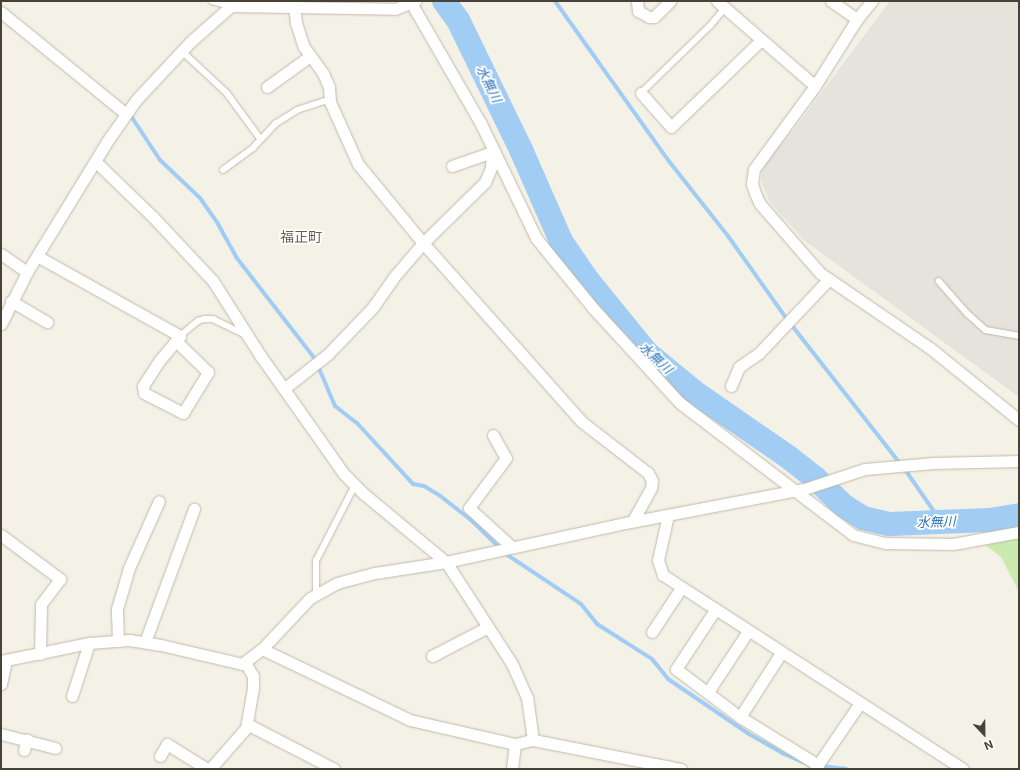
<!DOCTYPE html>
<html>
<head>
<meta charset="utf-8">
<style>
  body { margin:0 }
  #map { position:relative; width:1020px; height:770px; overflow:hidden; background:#f4f1e7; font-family:Inter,"Noto Sans JP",sans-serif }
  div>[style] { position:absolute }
  .industrial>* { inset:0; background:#e6e2dc }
  .green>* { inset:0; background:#cbeaae }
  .stream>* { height:4px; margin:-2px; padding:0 2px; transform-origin:2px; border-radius:2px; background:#a1ccf3 }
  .river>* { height:24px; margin:-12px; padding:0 12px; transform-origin:12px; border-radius:12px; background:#a1ccf3 }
  .roads { filter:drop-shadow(0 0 1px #c0baa9) drop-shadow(0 0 1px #c0baa9) }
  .lane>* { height:5.5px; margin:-2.75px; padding:0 2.75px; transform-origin:2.75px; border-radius:2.75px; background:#fff }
  .street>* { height:11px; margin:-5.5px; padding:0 5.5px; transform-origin:5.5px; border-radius:5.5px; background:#fff }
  span { translate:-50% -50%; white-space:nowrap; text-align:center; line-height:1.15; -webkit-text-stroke:3.5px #fff; paint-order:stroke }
  .water-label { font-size:13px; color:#2a72b8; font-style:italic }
  .quarter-label { font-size:14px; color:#6b604c }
  .frame { position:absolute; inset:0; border:2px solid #474235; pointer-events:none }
  .north { position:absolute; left:964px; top:714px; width:40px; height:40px; -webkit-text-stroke:3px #fff; paint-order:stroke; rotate:158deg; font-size:11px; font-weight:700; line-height:16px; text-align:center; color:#474235 }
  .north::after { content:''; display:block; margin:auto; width:14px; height:18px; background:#474235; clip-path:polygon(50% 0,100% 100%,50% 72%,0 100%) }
</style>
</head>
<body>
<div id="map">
  <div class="industrial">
    <div style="clip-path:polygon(890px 1px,1019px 1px,1019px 397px,805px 241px,771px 204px,761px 181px,763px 164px,795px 128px)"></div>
  </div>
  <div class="green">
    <div style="clip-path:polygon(1019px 538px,1019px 592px,1001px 557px,985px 545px)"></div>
  </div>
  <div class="stream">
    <div style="left:555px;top:1px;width:195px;rotate:54.6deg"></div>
    <div style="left:668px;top:160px;width:97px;rotate:51.7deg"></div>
    <div style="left:728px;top:236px;width:100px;rotate:54.7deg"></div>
    <div style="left:786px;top:318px;width:182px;rotate:51.9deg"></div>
    <div style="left:131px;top:116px;width:53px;rotate:56.6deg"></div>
    <div style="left:160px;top:160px;width:55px;rotate:43.5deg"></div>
    <div style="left:200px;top:198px;width:32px;rotate:55deg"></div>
    <div style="left:218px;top:224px;width:38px;rotate:61deg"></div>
    <div style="left:236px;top:257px;width:129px;rotate:52.2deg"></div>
    <div style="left:315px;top:359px;width:51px;rotate:66.9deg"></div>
    <div style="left:335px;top:406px;width:28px;rotate:38deg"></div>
    <div style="left:357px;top:423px;width:83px;rotate:47.4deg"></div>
    <div style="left:413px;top:484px;width:11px;rotate:10deg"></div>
    <div style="left:424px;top:486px;width:17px;rotate:31deg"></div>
    <div style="left:439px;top:495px;width:39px;rotate:38deg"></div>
    <div style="left:470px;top:519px;width:50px;rotate:44.2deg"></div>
    <div style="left:506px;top:554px;width:90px;rotate:33.7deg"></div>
    <div style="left:581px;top:604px;width:26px;rotate:51deg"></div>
    <div style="left:597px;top:624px;width:65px;rotate:32.5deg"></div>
    <div style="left:652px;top:659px;width:26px;rotate:51deg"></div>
    <div style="left:668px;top:679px;width:98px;rotate:34.2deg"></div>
    <div style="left:749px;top:734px;width:40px;rotate:29.7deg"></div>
    <div style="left:784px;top:754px;width:28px;rotate:23deg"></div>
    <div style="left:906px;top:471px;width:63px;rotate:55.3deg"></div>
    <div style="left:819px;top:766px;width:27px;rotate:6deg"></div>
  </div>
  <div class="river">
    <div style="left:444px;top:1px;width:24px;rotate:54deg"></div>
    <div style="left:458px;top:20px;width:147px;rotate:64.1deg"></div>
    <div style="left:522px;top:152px;width:97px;rotate:66.3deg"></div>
    <div style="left:561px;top:241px;width:45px;rotate:56deg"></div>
    <div style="left:586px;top:278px;width:97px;rotate:50.9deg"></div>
    <div style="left:647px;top:353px;width:65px;rotate:39.4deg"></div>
    <div style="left:697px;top:394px;width:109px;rotate:34.6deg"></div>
    <div style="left:787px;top:456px;width:36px;rotate:38deg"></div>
    <div style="left:815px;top:478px;width:40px;rotate:44deg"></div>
    <div style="left:844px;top:506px;width:22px;rotate:32deg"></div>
    <div style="left:863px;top:518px;width:28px;rotate:13deg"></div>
    <div style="left:890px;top:524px;width:99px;rotate:-2.3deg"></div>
    <div style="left:989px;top:520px;width:30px;rotate:-9deg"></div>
  </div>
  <div class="roads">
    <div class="lane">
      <div style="left:212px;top:1px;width:19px;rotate:16deg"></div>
      <div style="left:182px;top:51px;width:62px;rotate:43deg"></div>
      <div style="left:227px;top:93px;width:56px;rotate:53.7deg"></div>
      <div style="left:641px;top:93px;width:96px;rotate:-44.2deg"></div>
      <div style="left:710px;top:26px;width:23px;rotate:-50deg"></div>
      <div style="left:223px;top:170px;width:37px;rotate:-36deg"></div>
      <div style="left:253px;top:148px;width:33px;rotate:-47deg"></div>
      <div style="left:275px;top:124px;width:26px;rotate:-32deg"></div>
      <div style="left:297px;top:110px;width:35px;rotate:-18deg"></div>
      <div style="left:939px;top:281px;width:43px;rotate:48.8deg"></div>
      <div style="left:967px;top:313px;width:25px;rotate:42deg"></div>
      <div style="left:986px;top:330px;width:34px;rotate:10deg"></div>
      <div style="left:180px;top:336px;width:23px;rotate:-40deg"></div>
      <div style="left:198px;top:321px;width:7px;rotate:-16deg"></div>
      <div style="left:205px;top:319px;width:8px"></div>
      <div style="left:213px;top:319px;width:37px;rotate:26deg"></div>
      <div style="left:316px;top:594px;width:33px;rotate:-90deg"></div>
      <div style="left:316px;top:561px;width:85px;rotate:-62.8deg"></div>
    </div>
    <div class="street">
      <div style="left:410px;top:1px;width:142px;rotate:60deg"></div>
      <div style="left:481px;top:124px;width:127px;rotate:64.2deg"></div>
      <div style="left:536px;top:238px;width:89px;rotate:50.9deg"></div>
      <div style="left:592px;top:307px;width:130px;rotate:47.5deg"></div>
      <div style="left:680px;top:403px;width:218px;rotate:37.3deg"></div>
      <div style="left:853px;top:535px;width:34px;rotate:14deg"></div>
      <div style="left:886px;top:543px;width:67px;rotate:0.9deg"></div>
      <div style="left:953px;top:544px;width:67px;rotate:-10.3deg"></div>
      <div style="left:637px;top:1px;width:10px;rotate:84deg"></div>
      <div style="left:638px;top:11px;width:13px;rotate:29deg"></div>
      <div style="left:649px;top:17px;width:5px"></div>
      <div style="left:654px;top:17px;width:23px;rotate:-45deg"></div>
      <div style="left:717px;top:1px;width:130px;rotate:40.9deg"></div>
      <div style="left:831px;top:1px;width:32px;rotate:35deg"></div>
      <div style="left:872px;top:1px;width:23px;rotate:130deg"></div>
      <div style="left:857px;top:19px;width:79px;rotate:122.1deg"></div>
      <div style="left:815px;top:86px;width:103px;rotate:126.3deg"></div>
      <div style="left:754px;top:169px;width:15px;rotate:98deg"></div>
      <div style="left:752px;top:184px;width:9px;rotate:72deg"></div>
      <div style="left:755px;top:193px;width:12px;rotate:66deg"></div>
      <div style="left:760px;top:204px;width:91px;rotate:49deg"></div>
      <div style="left:820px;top:273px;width:133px;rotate:34.3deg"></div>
      <div style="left:930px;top:348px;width:114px;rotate:39deg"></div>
      <div style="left:294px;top:6px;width:17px;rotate:83deg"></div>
      <div style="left:296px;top:23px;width:25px;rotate:72deg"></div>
      <div style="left:304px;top:47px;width:32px;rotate:54deg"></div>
      <div style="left:323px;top:73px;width:15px;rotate:67deg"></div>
      <div style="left:329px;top:87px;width:15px;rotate:86deg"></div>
      <div style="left:330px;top:102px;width:68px;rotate:65.7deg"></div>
      <div style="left:358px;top:164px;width:102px;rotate:50.6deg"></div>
      <div style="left:423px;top:243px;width:87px;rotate:-44.5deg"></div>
      <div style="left:485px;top:182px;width:15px;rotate:-67deg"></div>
      <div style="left:491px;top:168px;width:19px;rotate:-87deg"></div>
      <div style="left:1px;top:12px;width:161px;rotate:39.2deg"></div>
      <div style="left:267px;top:87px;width:53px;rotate:-35.8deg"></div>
      <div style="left:641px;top:93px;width:45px;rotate:48.6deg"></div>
      <div style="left:671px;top:127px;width:125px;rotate:-44deg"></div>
      <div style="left:96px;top:162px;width:79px;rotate:44deg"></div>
      <div style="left:153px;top:217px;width:88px;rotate:46.8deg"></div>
      <div style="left:213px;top:281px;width:88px;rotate:57.6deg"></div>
      <div style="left:260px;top:355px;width:146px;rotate:54.8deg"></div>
      <div style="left:344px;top:474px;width:28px;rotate:45deg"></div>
      <div style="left:364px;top:494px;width:107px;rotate:39.7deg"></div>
      <div style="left:446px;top:562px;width:121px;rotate:57.1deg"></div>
      <div style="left:512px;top:664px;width:36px;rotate:66deg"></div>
      <div style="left:527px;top:697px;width:43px;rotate:82.1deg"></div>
      <div style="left:452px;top:166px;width:42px;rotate:-19.3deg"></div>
      <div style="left:1px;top:254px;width:32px;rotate:35deg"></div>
      <div style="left:37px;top:256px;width:164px;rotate:29.2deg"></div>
      <div style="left:180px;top:336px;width:33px;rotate:130deg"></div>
      <div style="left:159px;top:361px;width:30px;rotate:123deg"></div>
      <div style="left:143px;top:386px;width:7px;rotate:82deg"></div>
      <div style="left:144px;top:393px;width:44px;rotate:27.1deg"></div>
      <div style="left:183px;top:413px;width:48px;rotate:-58.6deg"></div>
      <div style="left:208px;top:372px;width:45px;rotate:-135.9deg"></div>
      <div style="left:11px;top:301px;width:42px;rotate:30.3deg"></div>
      <div style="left:1px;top:324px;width:58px;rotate:-63.4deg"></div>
      <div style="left:27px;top:272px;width:151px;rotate:-58.5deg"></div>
      <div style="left:106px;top:143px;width:52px;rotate:-55.1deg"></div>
      <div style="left:136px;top:100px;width:79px;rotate:-47deg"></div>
      <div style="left:190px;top:42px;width:55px;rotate:-41.3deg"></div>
      <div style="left:231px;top:6px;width:164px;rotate:1deg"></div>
      <div style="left:395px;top:9px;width:22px;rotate:-22deg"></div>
      <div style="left:731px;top:386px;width:21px;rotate:-67deg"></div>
      <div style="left:739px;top:367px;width:24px;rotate:-35deg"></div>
      <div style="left:759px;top:353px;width:102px;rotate:-46.6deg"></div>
      <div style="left:285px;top:388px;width:55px;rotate:-38.3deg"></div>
      <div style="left:328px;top:354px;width:65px;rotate:-46.2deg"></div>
      <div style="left:373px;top:307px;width:35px;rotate:-55deg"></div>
      <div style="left:393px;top:278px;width:46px;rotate:-49.4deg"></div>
      <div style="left:423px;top:243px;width:239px;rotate:48.4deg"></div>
      <div style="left:582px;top:422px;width:83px;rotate:37.7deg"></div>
      <div style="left:648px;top:473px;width:9px;rotate:63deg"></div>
      <div style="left:652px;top:481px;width:7px;rotate:98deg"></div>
      <div style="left:651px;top:488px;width:38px;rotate:119deg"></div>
      <div style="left:493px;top:435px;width:26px;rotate:61deg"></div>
      <div style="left:506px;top:458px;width:62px;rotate:126.5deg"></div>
      <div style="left:469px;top:508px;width:58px;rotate:42.2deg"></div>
      <div style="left:668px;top:515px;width:46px;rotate:102.5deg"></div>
      <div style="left:658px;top:560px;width:16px;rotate:72deg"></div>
      <div style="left:663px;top:575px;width:357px;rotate:32.9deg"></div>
      <div style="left:1px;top:535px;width:74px;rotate:36.7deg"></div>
      <div style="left:60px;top:579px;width:31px;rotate:127deg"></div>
      <div style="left:41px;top:604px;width:50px;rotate:91.1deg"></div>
      <div style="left:715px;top:610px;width:71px;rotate:123.5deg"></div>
      <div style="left:676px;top:669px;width:80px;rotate:36.9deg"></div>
      <div style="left:740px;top:717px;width:92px;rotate:31.6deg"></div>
      <div style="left:652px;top:632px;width:53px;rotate:-56.6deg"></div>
      <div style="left:118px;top:641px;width:32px;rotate:-92deg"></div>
      <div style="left:117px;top:609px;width:43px;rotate:-73.7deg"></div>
      <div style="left:129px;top:568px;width:73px;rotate:-65.9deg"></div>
      <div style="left:145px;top:642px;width:142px;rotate:-69.8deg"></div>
      <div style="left:262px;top:649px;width:164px;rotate:25.6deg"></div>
      <div style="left:410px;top:720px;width:108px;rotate:12.9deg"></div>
      <div style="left:515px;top:744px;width:18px;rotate:-13deg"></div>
      <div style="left:533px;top:740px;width:151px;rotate:11.1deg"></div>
      <div style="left:432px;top:656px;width:63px;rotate:-27.4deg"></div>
      <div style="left:1px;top:661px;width:90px;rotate:-11.6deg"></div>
      <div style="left:89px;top:643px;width:40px;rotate:-4.3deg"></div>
      <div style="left:129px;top:640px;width:32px;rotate:9deg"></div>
      <div style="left:161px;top:645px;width:83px;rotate:13.2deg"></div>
      <div style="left:242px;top:664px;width:25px;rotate:-37deg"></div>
      <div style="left:262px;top:649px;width:70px;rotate:-46.7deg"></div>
      <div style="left:310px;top:598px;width:31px;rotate:-29deg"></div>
      <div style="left:337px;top:583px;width:39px;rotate:-15deg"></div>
      <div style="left:375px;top:573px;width:72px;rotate:-8.8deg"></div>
      <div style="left:446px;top:562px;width:183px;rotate:-12.3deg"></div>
      <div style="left:625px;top:523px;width:182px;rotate:-10.8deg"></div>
      <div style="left:804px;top:489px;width:64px;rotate:-18.2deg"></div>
      <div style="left:865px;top:469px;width:69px;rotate:-5deg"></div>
      <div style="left:934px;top:463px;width:85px;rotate:-1.3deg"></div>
      <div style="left:1px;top:684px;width:24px;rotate:-78deg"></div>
      <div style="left:708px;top:692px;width:73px;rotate:-56.7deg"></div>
      <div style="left:72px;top:696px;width:56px;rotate:-72.2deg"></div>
      <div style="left:740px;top:717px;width:76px;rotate:-57.4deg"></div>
      <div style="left:247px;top:724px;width:98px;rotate:27.3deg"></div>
      <div style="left:1px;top:734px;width:56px;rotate:14.5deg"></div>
      <div style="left:24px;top:750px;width:11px;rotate:-75deg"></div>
      <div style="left:160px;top:756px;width:14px;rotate:-60deg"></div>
      <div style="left:167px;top:744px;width:47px;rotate:32deg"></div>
      <div style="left:210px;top:769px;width:55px;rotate:-48.7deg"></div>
      <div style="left:246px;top:728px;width:41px;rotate:-80.1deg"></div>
      <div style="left:253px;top:688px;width:12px;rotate:-90deg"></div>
      <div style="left:253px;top:676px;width:16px;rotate:-120deg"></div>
      <div style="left:512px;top:769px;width:25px;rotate:-83deg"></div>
      <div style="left:815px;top:769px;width:80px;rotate:-55.7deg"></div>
    </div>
  </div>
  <div class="water-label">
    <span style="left:489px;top:84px;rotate:64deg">水無川</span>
    <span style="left:656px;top:358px;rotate:43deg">水無川</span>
    <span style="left:936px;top:522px;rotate:-2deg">水無川</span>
  </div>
  <div class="quarter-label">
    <span style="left:301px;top:237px">福正町</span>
  </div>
  <div class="frame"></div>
  <div class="north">N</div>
</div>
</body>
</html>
